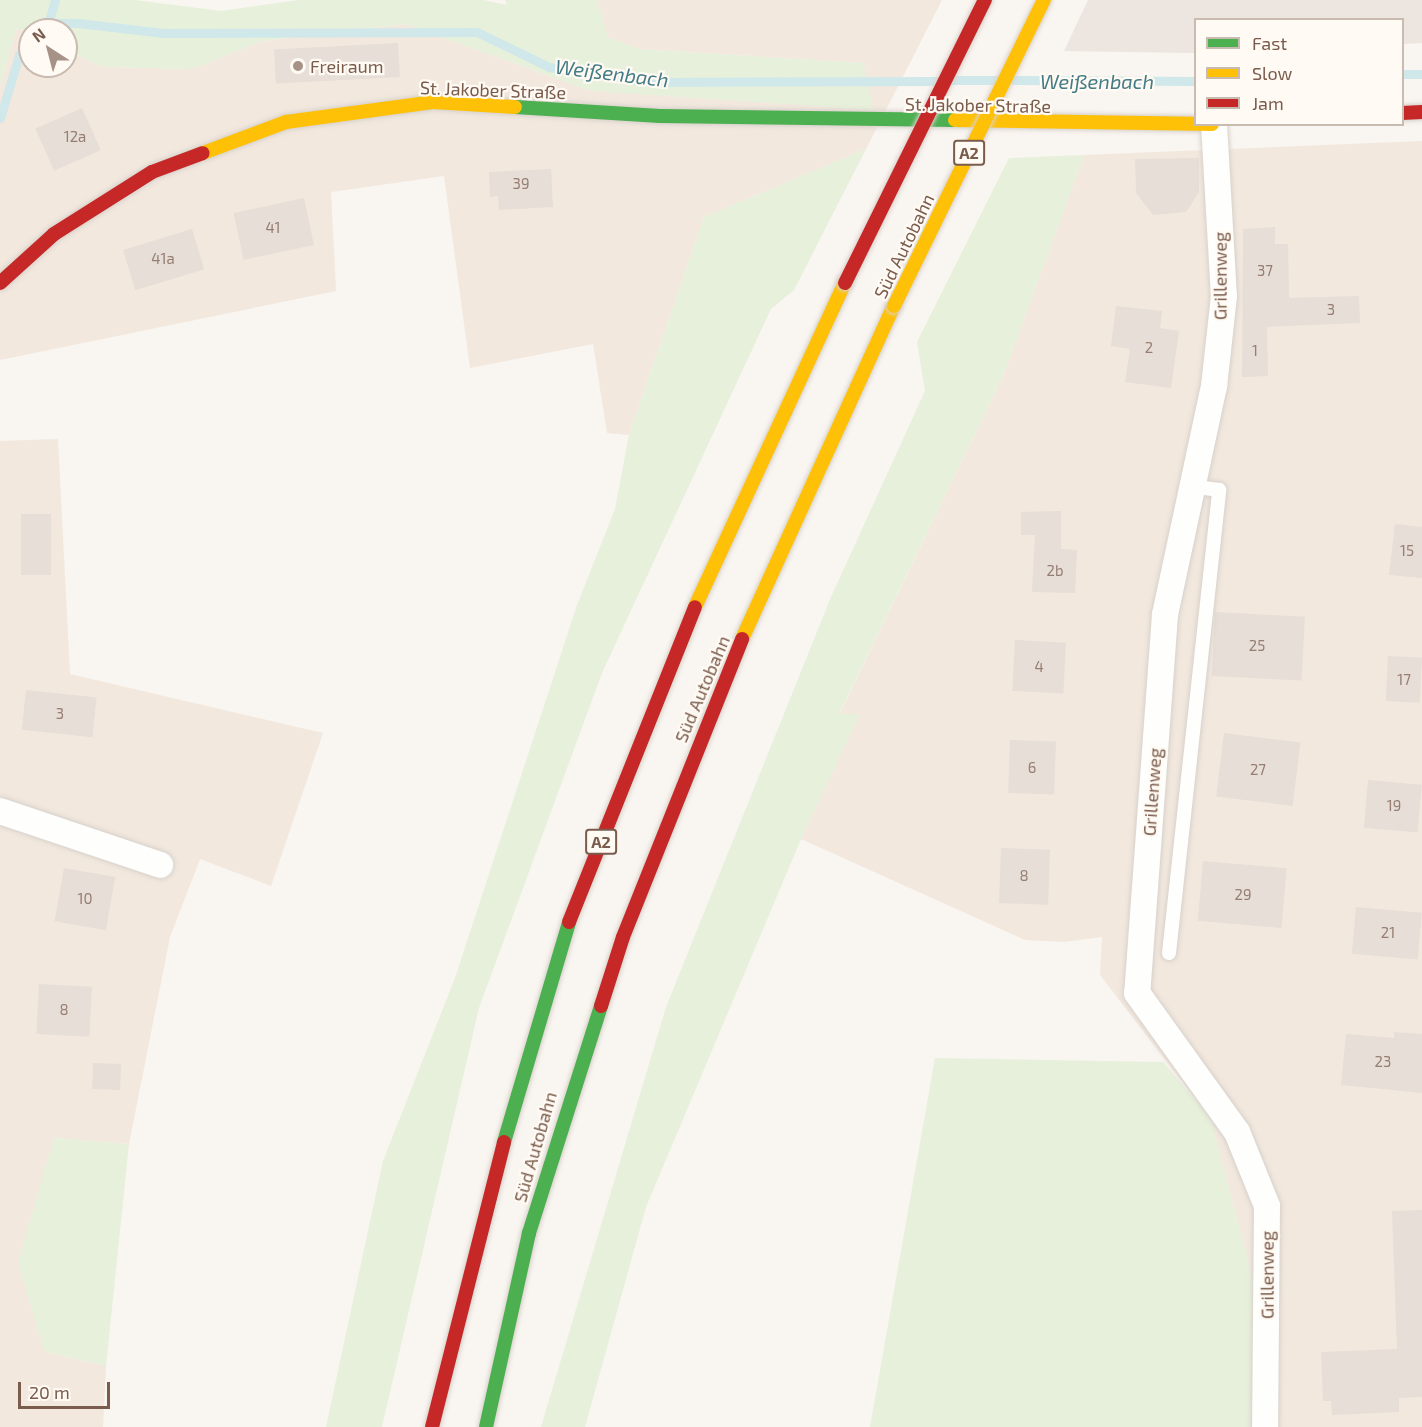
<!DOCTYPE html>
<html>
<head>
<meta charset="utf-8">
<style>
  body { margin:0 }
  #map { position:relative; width:1422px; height:1427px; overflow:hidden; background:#f9f5f0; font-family:"Exo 2",sans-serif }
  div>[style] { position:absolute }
  .residential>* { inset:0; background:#f2e8de }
  .industrial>* { inset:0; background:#ede5e0 }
  .green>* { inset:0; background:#e7f0db }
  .stream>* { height:9px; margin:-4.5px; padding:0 4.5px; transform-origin:4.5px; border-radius:4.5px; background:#d0e8ea }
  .building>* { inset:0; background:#e6ded7; transform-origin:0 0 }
  .roads { filter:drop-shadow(0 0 2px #d7d1cb) drop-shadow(0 0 2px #d7d1cb) }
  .lane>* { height:14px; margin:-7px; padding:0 7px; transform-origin:7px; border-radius:7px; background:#fefefd }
  .street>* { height:26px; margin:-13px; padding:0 13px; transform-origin:13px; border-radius:13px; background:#fefefd }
  .fast>* { height:14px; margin:-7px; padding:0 7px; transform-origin:7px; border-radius:7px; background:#4caf50 }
  .slow>* { height:14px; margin:-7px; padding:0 7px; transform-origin:7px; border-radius:7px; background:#ffc107 }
  .jam>* { height:14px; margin:-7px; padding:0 7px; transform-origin:7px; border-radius:7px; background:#c62828 }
  .bridges { filter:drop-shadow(0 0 2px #dad1cc) drop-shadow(0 0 2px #dad1cc) }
  .slow-bridge>* { height:14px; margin:-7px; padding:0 7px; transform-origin:7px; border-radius:7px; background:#ffc107 }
  .jam-bridge>* { height:14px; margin:-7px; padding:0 7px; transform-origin:7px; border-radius:7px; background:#c62828 }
  .dots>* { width:16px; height:16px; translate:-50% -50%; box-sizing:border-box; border:3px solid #fffaf3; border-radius:50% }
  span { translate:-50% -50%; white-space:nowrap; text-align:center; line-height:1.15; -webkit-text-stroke:4.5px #fffaf3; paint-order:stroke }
  .number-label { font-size:15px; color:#977e72 }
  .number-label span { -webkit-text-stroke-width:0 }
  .shield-label span { padding:2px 4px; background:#fffaf3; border:2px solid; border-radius:4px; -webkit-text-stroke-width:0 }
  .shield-label { font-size:16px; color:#7a5c4d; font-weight:700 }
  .poi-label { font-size:18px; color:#7a5c4d }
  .left { translate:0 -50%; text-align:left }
  .street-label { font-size:18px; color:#7a5c4d }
  .water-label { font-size:20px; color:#437c86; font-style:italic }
  .legend { position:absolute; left:1194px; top:18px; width:210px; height:108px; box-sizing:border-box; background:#fffaf3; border:2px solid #cabbb1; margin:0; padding:8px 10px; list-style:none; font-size:18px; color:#7a5c4d }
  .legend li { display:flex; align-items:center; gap:12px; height:30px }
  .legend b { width:30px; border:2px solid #cabbb1 }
  .north { position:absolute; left:18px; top:18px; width:60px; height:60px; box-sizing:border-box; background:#fffaf3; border:2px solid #cabbb1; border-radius:50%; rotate:324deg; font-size:16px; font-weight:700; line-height:24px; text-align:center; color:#7a5c4d }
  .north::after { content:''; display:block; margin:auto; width:21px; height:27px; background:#a69286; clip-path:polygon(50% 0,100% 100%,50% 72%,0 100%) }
  .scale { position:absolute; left:18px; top:1382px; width:92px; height:27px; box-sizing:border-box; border:3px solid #7a5c4d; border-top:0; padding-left:8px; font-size:18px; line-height:21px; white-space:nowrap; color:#7a5c4d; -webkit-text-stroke:4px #fffaf3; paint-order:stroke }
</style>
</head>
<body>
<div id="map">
  <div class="residential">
    <div style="clip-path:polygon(597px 0,942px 0,866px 149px,704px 217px,629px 435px,607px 433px,593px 344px,470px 368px,444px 176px,331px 192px,336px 291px,0 360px,0 86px,17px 28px,30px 34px,30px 66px,66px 66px,66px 50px,104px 67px,192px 69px,262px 41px,405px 24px,591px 91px,863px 63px,639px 49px,608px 38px)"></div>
    <div style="clip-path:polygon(1422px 141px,1422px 1427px,1251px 1427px,1254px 1283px,1210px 1118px,1100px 975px,1102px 937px,1064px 942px,1025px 940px,801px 839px,859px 714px,839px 715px,1003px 376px,1084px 155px)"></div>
    <div style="clip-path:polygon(58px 439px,70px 674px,323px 733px,271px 886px,200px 859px,170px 937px,129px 1144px,54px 1138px,44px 1351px,106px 1366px,103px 1427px,0 1427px,0 441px)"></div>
  </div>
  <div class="industrial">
    <div style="clip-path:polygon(1088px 0,1422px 0,1422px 43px,1403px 44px,1402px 20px,1196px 20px,1195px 53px,1064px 51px)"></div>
  </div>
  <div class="green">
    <div style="clip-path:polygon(0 0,135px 0,221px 11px,299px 0,483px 0,507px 5px,505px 0,597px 0,608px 37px,639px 49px,864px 63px,873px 110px,591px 91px,405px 24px,262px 41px,192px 69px,104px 67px,66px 50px,66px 30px,30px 30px,30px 34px,17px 28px,0 86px)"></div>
    <div style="clip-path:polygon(866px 149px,794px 290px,771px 309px,602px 673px,479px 1008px,382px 1427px,326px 1427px,383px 1161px,455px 978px,577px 605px,615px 509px,629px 435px,704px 217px)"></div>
    <div style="clip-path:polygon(1084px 155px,1003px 376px,839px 714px,860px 714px,801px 839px,646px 1207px,585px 1427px,541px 1427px,666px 1007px,831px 597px,925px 391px,917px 342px,1009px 158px)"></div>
    <div style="clip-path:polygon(935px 1058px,1163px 1062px,1210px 1117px,1254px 1283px,1251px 1427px,870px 1427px)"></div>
    <div style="clip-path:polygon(54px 1138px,129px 1144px,106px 1366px,44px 1351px,18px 1262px)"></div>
  </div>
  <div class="stream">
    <div style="left:48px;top:23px;width:24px;rotate:-73deg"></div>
    <div style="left:40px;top:30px;width:11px;rotate:-41deg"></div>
    <div style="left:48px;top:23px;width:30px"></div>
    <div style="left:78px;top:23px;width:86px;rotate:6.7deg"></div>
    <div style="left:163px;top:33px;width:314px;rotate:-0.2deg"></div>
    <div style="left:477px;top:32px;width:80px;rotate:25.9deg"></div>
    <div style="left:549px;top:67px;width:98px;rotate:8.8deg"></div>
    <div style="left:646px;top:82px;width:291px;rotate:-0.2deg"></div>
    <div style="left:1402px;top:74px;width:20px"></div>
    <div style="left:953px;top:80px;width:44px"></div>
    <div style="left:1013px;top:80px;width:183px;rotate:0.3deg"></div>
    <div style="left:0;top:118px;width:66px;rotate:-73.2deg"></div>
    <div style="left:19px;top:55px;width:19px;rotate:-55deg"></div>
  </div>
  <div class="building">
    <div style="left:398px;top:43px;width:34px;height:124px;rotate:87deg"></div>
    <div style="left:82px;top:108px;width:46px;height:51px;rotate:66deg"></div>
    <div style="clip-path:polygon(1199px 158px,1199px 192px,1186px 212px,1153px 215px,1136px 193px,1135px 159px)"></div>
    <div style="clip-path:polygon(551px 169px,553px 207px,499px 210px,498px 196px,490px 197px,489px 172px)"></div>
    <div style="left:304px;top:198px;width:48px;height:72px;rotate:78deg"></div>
    <div style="clip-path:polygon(1275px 227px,1275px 244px,1288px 244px,1289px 298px,1359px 296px,1360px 323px,1267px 327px,1268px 376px,1242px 377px,1243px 229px)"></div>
    <div style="left:192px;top:229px;width:42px;height:72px;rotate:73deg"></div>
    <div style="clip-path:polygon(1116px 306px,1162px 311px,1160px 328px,1179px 331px,1171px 388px,1125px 382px,1130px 349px,1111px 346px)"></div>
    <div style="clip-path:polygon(1061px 511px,1061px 549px,1077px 550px,1075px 593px,1032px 592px,1035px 535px,1021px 535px,1021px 512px)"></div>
    <div style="left:21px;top:514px;width:30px;height:61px"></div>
    <div style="clip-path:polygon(1395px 524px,1422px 527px,1422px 578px,1389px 575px)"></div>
    <div style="left:1215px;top:612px;width:90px;height:64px;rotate:3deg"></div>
    <div style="left:1015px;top:640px;width:51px;height:51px;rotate:3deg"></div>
    <div style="left:1388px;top:656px;width:34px;height:45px;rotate:3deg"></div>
    <div style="left:26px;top:690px;width:71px;height:40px;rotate:6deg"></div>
    <div style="left:1224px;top:733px;width:77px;height:64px;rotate:7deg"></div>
    <div style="left:1010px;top:740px;width:46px;height:53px;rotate:2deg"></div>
    <div style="left:1368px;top:780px;width:54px;height:48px;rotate:5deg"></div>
    <div style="left:1001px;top:848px;width:49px;height:55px;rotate:2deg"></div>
    <div style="left:1203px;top:861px;width:84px;height:60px;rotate:5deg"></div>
    <div style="left:64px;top:868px;width:52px;height:54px;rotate:10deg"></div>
    <div style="left:1356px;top:907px;width:66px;height:47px;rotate:5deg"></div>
    <div style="left:39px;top:984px;width:53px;height:50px;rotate:3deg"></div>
    <div style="clip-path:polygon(1394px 1032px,1422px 1034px,1422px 1093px,1341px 1085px,1346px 1034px,1394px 1038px)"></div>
    <div style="left:93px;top:1063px;width:28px;height:26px;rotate:2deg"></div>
    <div style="clip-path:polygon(1422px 1210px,1422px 1397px,1399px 1398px,1399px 1412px,1332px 1415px,1331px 1401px,1323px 1401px,1321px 1352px,1397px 1349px,1392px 1211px)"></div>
  </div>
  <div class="roads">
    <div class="lane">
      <div style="left:1169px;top:953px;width:466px;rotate:-83.8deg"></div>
      <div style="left:1219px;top:490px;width:28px;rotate:-172deg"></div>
    </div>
    <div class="street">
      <div style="left:1214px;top:124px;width:172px;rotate:86.7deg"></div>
      <div style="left:1224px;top:296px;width:91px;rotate:96.3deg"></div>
      <div style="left:1214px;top:386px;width:234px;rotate:102.1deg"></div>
      <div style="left:1165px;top:615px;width:379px;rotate:94.2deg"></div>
      <div style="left:1137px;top:993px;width:171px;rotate:54.3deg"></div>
      <div style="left:1237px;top:1132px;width:80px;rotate:67.9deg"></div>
      <div style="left:1267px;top:1206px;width:221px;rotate:90.5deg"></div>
      <div style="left:0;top:811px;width:169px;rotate:18.6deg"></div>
    </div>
    <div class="fast">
      <div style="left:515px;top:107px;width:145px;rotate:3.6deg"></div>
      <div style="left:660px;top:116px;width:295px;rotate:0.8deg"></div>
      <div style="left:504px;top:1142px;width:229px;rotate:-73.5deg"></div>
      <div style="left:486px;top:1427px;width:199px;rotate:-77.5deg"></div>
      <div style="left:529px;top:1233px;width:238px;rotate:-72.4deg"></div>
    </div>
    <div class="slow">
      <div style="left:955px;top:120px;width:257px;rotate:0.9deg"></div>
      <div style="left:203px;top:153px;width:89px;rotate:-20.5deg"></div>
      <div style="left:286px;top:122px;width:148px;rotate:-7.7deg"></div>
      <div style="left:433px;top:102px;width:82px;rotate:3.5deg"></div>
      <div style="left:695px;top:607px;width:357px;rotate:-65.2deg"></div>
      <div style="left:742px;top:639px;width:366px;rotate:-65.5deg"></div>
    </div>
    <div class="jam">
      <div style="left:1402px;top:113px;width:20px;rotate:-3deg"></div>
      <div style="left:0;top:283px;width:73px;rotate:-42.2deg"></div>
      <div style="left:54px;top:234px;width:116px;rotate:-32.3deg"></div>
      <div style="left:152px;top:172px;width:54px;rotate:-20.4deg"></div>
      <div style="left:569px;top:922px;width:339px;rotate:-68.2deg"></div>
      <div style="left:601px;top:1006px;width:72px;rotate:-72.3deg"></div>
      <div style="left:623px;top:937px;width:321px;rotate:-68.2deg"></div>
      <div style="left:432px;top:1427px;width:294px;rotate:-75.8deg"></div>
    </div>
  </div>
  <div class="bridges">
    <div class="slow-bridge">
      <div style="left:894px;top:306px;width:341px;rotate:-63.9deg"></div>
    </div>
    <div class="jam-bridge">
      <div style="left:845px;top:283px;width:316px;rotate:-63.7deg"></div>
    </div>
  </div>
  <div class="dots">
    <div style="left:298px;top:66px;background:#a69286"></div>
  </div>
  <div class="number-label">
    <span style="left:75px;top:137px">12a</span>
    <span style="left:521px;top:184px">39</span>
    <span style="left:273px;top:228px">41</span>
    <span style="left:163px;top:259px">41a</span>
    <span style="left:1265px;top:271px">37</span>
    <span style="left:1331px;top:310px">3</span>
    <span style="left:1149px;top:348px">2</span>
    <span style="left:1255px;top:351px">1</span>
    <span style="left:1407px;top:551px">15</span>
    <span style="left:1055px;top:571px">2b</span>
    <span style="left:1257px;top:646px">25</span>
    <span style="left:1039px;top:667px">4</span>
    <span style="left:1404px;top:680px">17</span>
    <span style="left:60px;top:714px">3</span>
    <span style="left:1032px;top:768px">6</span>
    <span style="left:1258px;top:770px">27</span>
    <span style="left:1394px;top:806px">19</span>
    <span style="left:1024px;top:876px">8</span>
    <span style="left:1243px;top:895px">29</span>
    <span style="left:85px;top:899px">10</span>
    <span style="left:1388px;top:933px">21</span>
    <span style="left:64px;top:1010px">8</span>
    <span style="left:1383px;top:1062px">23</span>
  </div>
  <div class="shield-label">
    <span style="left:969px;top:153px">A2</span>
    <span style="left:601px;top:842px">A2</span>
  </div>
  <div class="poi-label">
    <span class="left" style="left:310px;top:66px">Freiraum</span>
  </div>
  <div class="street-label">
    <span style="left:493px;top:90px;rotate:2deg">St. Jakober Straße</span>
    <span style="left:978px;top:105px;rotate:1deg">St. Jakober Straße</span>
    <span style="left:904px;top:246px;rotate:-64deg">Süd Autobahn</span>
    <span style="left:1220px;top:276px;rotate:-90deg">Grillenweg</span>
    <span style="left:702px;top:689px;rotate:-67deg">Süd Autobahn</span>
    <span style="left:1152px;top:792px;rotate:-86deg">Grillenweg</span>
    <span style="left:535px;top:1147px;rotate:-74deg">Süd Autobahn</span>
    <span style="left:1267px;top:1275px;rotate:-90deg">Grillenweg</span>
  </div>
  <div class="water-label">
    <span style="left:612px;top:73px;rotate:7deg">Weißenbach</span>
    <span style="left:1097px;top:81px">Weißenbach</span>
  </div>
  <ul class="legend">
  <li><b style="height:8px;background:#4caf50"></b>Fast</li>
  <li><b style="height:8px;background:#ffc107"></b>Slow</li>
  <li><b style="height:8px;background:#c62828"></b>Jam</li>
  </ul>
  <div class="north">N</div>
  <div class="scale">20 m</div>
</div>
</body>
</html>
